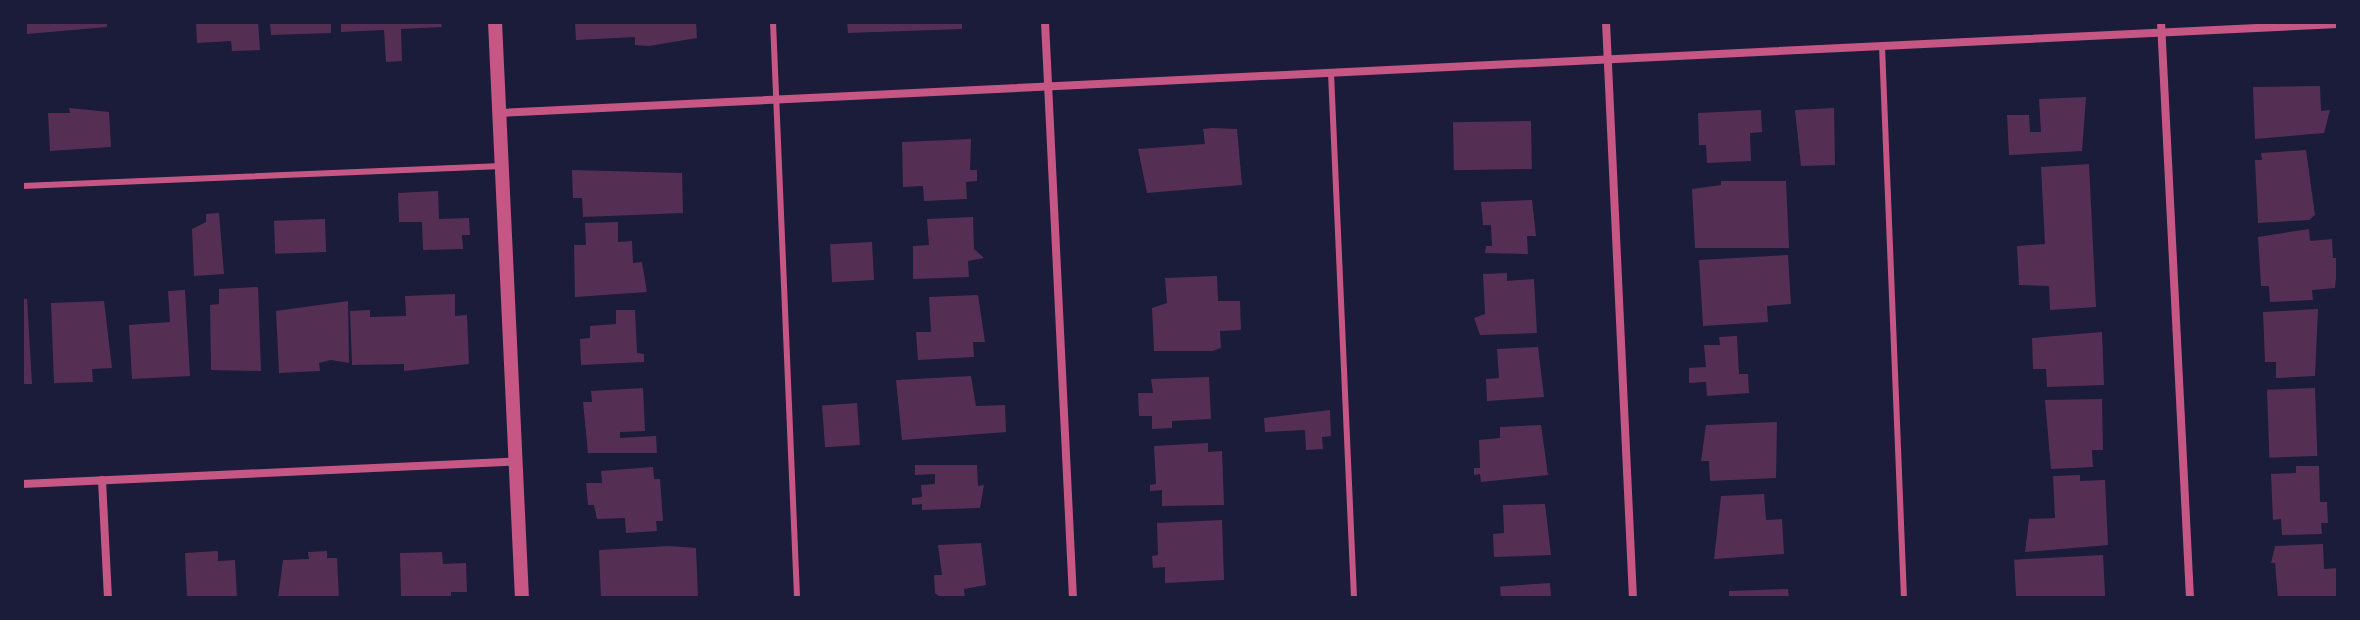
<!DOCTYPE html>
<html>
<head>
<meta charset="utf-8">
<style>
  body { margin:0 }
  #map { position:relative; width:2360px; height:620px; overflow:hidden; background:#1b1b3a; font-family:"Roboto Condensed",sans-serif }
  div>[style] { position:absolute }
  .building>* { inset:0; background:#542f53; transform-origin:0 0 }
  .service>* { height:6px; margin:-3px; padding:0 3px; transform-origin:3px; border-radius:3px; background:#c65784 }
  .minor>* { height:8px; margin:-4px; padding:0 4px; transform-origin:4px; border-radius:4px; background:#c65784 }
  .tertiary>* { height:14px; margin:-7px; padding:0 7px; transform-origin:7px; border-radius:7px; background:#c65784 }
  span { translate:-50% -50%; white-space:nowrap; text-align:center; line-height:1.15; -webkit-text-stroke:7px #1b1b3a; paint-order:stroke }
  .frame { position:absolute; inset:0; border:24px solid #1b1b3a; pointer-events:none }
</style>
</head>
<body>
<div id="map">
  <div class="building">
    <div style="clip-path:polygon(27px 22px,107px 22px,107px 27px,27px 34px)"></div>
    <div style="clip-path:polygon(196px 22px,258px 22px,260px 50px,232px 51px,231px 41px,197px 43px)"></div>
    <div style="clip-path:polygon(270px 22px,331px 22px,331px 33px,271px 35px)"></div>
    <div style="clip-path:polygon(341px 22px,441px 22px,442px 27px,401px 29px,402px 61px,386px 62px,384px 30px,341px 32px)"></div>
    <div style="clip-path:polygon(575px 22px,696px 22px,697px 38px,649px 46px,635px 45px,635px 37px,576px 40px)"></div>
    <div style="clip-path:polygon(847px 22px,962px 22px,962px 29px,848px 33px)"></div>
    <div style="clip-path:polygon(2320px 86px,2321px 111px,2330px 110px,2324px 133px,2255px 139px,2253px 87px)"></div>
    <div style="clip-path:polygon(2086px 97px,2082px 151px,2009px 155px,2007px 115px,2029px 115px,2030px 132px,2041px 132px,2039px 99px)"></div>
    <div style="clip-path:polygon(69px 108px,109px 112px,111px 147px,50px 151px,48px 113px,70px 113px)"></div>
    <div style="clip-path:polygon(1834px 108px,1835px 165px,1801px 166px,1795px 110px)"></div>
    <div style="clip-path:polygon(1761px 110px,1762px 132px,1750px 133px,1751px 161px,1707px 163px,1706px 145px,1699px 145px,1698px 113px)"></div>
    <div style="left:1531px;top:121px;width:48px;height:78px;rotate:89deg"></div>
    <div style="clip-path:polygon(1212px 128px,1237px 129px,1242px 185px,1147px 193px,1138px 149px,1205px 144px,1203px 129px)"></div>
    <div style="clip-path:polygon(971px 139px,970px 170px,977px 170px,977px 181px,966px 182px,967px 199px,924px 201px,923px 186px,903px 187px,902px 142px)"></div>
    <div style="clip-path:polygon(2306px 150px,2315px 215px,2309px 220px,2258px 223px,2255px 160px,2262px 160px,2261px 153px)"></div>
    <div style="clip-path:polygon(2089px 164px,2096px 307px,2050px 310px,2049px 286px,2019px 285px,2017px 246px,2045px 244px,2041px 167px)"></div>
    <div style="clip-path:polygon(572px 170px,682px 173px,683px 213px,583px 217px,582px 198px,573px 198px)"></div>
    <div style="clip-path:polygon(1721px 181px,1786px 181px,1789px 248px,1695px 248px,1692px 189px,1721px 185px)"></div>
    <div style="clip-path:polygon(438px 191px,439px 219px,469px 218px,470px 235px,462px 235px,463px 249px,423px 250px,422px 222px,399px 222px,398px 193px)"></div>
    <div style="clip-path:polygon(1532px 200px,1536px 236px,1527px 236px,1528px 254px,1485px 253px,1486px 246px,1492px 246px,1491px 225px,1483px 225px,1481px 202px)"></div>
    <div style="clip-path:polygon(219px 213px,224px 274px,194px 276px,192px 229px,206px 222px,206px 214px)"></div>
    <div style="clip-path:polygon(973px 217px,974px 249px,984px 258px,968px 261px,969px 277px,913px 279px,913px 246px,929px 245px,927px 219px)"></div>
    <div style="left:325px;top:219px;width:33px;height:51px;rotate:88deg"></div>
    <div style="clip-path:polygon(618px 222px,618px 242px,632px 241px,633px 263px,642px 262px,647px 292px,575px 297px,574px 245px,586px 245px,585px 223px)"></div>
    <div style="clip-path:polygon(2309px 229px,2310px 241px,2332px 239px,2333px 258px,2338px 258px,2335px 288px,2312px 290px,2313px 300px,2270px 302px,2269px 286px,2261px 286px,2258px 237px)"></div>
    <div style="left:872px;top:242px;width:38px;height:42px;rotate:87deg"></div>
    <div style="clip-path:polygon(1788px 255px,1791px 304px,1767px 306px,1768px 322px,1703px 326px,1699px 260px)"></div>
    <div style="clip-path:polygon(1507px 273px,1507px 281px,1534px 279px,1537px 333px,1480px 335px,1474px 318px,1485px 314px,1483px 274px)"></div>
    <div style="clip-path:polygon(1217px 276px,1218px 301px,1240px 301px,1241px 330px,1220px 331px,1221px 348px,1212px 351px,1154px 351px,1152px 308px,1167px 303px,1165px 278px)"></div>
    <div style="clip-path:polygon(258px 287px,261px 371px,211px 370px,210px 305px,219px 304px,219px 289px)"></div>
    <div style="clip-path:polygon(185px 290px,190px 376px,132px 379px,129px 325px,170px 322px,168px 291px)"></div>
    <div style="clip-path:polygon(455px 294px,455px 316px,467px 315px,469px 364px,404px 371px,404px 364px,352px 365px,350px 311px,370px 310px,370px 317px,406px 316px,405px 296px)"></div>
    <div style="clip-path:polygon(978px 295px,985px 342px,973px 342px,974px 357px,918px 360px,916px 332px,931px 332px,929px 297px)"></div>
    <div style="clip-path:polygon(22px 299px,27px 299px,32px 384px,22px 384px)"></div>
    <div style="clip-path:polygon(104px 301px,112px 368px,92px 369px,93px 382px,54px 383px,51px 303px)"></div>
    <div style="clip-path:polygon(348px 301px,349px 363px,331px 360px,319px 363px,320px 371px,279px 373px,276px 311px)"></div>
    <div style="clip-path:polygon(2318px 309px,2315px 376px,2276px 378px,2276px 362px,2265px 362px,2263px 312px)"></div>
    <div style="clip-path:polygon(616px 310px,635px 310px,637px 353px,644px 354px,644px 362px,581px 365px,580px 339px,590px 338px,590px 326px,616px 324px)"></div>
    <div style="clip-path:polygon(2102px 332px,2104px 385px,2047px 387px,2046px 369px,2033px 369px,2032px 338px)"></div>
    <div style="clip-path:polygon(1737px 336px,1739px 374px,1748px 374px,1749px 393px,1707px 396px,1706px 382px,1689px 383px,1689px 368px,1706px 367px,1704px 345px,1720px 345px,1719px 337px)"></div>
    <div style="clip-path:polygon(1538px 347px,1544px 397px,1487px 401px,1486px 379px,1499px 378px,1497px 349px)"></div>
    <div style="clip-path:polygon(971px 376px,976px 406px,1005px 405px,1006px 432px,902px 440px,896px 380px)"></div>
    <div style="clip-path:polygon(1209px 377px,1211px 419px,1172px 421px,1172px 428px,1152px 429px,1152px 416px,1139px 416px,1138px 393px,1153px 393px,1151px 379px)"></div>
    <div style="clip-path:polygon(643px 388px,645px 431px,620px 432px,620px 438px,656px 436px,657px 453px,588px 453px,583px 402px,592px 402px,591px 391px)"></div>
    <div style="left:2315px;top:388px;width:68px;height:48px;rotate:88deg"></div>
    <div style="clip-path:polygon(2102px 399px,2103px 450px,2092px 450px,2093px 467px,2051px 469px,2045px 400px)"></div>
    <div style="left:857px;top:403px;width:42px;height:35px;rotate:86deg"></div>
    <div style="clip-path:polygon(1330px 410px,1331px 436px,1322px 437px,1323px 449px,1306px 450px,1305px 430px,1265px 432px,1264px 418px)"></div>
    <div style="clip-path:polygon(1777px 422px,1776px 478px,1710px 481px,1709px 461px,1701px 461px,1706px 425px)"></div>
    <div style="clip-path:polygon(1541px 425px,1548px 475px,1481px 482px,1480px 474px,1474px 475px,1474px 468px,1480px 468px,1479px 440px,1500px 438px,1500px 427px)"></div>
    <div style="clip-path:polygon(1208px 443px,1208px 452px,1222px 451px,1224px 505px,1162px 506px,1162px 490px,1150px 491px,1150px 485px,1156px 484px,1154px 446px)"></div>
    <div style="clip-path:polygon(915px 465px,977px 465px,978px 486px,984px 485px,980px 508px,922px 510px,922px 504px,912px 505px,912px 498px,922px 497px,921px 485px,935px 484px,935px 474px,915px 475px)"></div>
    <div style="clip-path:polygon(2296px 466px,2319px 466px,2320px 502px,2327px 502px,2328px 523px,2321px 523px,2322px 534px,2282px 535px,2281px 519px,2273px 520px,2271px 474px,2296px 473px)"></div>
    <div style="clip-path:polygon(653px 467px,654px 479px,660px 479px,663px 521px,656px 521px,657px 531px,626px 533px,625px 518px,597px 519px,594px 505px,588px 505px,586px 483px,602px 483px,601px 471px)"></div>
    <div style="clip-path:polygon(2080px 475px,2080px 481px,2105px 480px,2108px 545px,2025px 552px,2029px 519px,2055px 518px,2053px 476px)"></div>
    <div style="clip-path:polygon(1764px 494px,1766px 520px,1782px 519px,1784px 554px,1714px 559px,1721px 496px)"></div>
    <div style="clip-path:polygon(1545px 504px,1551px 555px,1494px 557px,1493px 534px,1504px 533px,1503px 505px)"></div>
    <div style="clip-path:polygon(1222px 520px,1224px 580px,1165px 583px,1165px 567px,1153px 568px,1152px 556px,1158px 555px,1157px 523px)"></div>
    <div style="clip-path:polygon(981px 543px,986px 585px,964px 589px,965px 598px,941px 598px,935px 593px,934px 575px,942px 575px,938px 545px)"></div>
    <div style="clip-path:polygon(2323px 544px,2324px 569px,2337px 568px,2338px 598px,2278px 598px,2275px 563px,2271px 563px,2275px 546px)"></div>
    <div style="clip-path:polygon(669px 546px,696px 548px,698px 598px,601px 598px,599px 550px)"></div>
    <div style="clip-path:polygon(218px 551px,218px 561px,235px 560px,237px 598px,187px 598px,185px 553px)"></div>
    <div style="clip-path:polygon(327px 551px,327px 558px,337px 558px,339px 598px,278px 598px,283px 560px,309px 559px,308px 552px)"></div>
    <div style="clip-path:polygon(442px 552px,443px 564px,466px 563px,467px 592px,451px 592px,451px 598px,401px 596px,400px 553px)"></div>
    <div style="left:2103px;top:555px;width:43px;height:89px;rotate:87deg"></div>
    <div style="left:1550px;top:583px;width:15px;height:50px;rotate:86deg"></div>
    <div style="clip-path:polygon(1788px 589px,1789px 598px,1729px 598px,1729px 591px)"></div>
  </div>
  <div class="service">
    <div style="left:773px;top:22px;width:576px;rotate:87.61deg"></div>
    <div style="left:1882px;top:46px;width:552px;rotate:87.72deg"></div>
    <div style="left:1331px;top:73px;width:526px;rotate:87.49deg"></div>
    <div style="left:22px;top:186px;width:480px;rotate:-2.4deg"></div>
  </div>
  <div class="minor">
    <div style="left:1045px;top:22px;width:577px;rotate:87.22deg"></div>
    <div style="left:1606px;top:22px;width:577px;rotate:87.32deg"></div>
    <div style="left:2161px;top:22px;width:577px;rotate:87.12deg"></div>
    <div style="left:499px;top:113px;width:1841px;rotate:-2.77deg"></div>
    <div style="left:102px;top:480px;width:118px;rotate:87.1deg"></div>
    <div style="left:22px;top:484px;width:493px;rotate:-2.6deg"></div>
  </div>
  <div class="tertiary">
    <div style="left:495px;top:22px;width:577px;rotate:87.32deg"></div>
  </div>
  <div class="frame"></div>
</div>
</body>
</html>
